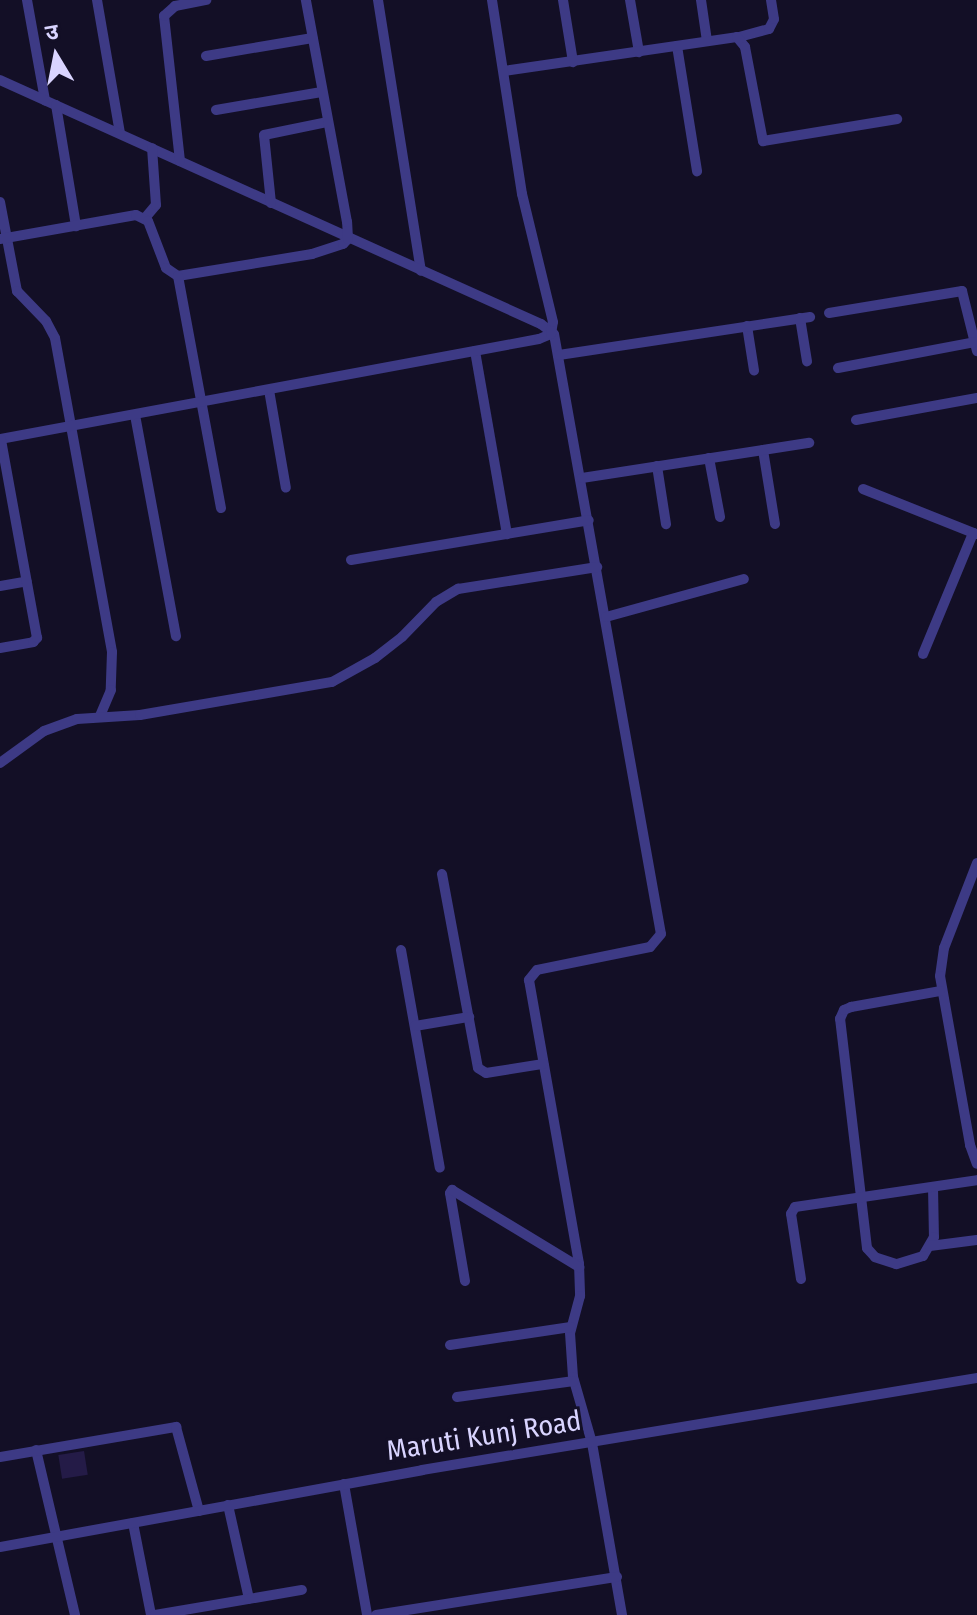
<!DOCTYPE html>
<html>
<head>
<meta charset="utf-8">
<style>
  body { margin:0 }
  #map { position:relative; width:977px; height:1615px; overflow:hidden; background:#130f26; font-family:"Fira Sans Condensed","Noto Sans Devanagari",sans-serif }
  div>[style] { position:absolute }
  .building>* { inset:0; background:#241b47; transform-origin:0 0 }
  .street>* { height:10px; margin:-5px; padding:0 5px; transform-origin:5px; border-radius:5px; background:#3d3a85 }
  span { translate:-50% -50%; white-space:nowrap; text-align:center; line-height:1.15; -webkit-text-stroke:6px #130f26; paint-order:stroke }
  .street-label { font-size:28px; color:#d9d4ff }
  .north { position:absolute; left:16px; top:16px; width:80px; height:80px; -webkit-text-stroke:6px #130f26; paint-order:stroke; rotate:350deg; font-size:22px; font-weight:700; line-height:32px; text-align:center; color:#d9d4ff }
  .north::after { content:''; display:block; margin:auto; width:28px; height:36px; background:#d9d4ff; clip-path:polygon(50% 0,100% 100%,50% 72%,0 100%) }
</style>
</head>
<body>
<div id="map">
  <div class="building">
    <div style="left:84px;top:1451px;width:24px;height:26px;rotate:81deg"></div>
  </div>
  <div class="street">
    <div style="left:27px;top:0;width:102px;rotate:79.8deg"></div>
    <div style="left:97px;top:0;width:135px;rotate:80.2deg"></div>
    <div style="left:378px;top:0;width:274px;rotate:81deg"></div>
    <div style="left:563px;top:0;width:63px;rotate:80.8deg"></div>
    <div style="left:630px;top:0;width:53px;rotate:80.2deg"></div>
    <div style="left:701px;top:0;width:41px;rotate:81.7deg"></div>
    <div style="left:739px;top:37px;width:31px;rotate:-15deg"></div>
    <div style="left:769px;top:29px;width:11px;rotate:-63deg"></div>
    <div style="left:774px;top:19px;width:19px;rotate:-99deg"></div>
    <div style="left:677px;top:46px;width:127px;rotate:80.9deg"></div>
    <div style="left:206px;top:56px;width:108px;rotate:-9.6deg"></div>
    <div style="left:504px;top:71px;width:235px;rotate:-8.3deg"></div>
    <div style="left:737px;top:37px;width:13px;rotate:51deg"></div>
    <div style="left:745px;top:47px;width:96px;rotate:79.2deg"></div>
    <div style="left:763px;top:141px;width:136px;rotate:-9.3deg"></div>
    <div style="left:0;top:80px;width:593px;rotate:24.28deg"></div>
    <div style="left:541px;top:324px;width:16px;rotate:38deg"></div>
    <div style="left:554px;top:334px;width:609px;rotate:79.89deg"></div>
    <div style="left:661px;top:934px;width:17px;rotate:130deg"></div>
    <div style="left:650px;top:947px;width:115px;rotate:168.5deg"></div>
    <div style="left:537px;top:970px;width:13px;rotate:129deg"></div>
    <div style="left:529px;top:980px;width:288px;rotate:80deg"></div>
    <div style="left:579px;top:1264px;width:32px;rotate:88deg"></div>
    <div style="left:580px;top:1296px;width:38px;rotate:105deg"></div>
    <div style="left:570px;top:1333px;width:44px;rotate:86.1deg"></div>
    <div style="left:573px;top:1377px;width:69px;rotate:73.9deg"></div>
    <div style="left:592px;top:1443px;width:175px;rotate:80.1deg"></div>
    <div style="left:56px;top:105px;width:123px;rotate:80.6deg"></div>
    <div style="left:216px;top:110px;width:107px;rotate:-9.7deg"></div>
    <div style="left:180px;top:161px;width:146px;rotate:-96.3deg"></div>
    <div style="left:164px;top:16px;width:15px;rotate:-42deg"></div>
    <div style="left:175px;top:6px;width:32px;rotate:-11deg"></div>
    <div style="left:0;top:202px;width:91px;rotate:79.2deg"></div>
    <div style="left:17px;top:291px;width:42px;rotate:46deg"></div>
    <div style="left:46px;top:321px;width:19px;rotate:62deg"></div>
    <div style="left:55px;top:338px;width:319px;rotate:79.7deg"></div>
    <div style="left:112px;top:652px;width:38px;rotate:92deg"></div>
    <div style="left:111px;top:690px;width:28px;rotate:113deg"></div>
    <div style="left:271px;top:203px;width:68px;rotate:-95.9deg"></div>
    <div style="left:264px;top:135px;width:64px;rotate:-11.7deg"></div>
    <div style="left:145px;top:218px;width:17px;rotate:-50deg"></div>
    <div style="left:156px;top:205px;width:57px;rotate:-94deg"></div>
    <div style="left:0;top:239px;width:138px;rotate:-10deg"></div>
    <div style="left:136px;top:215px;width:13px;rotate:27deg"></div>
    <div style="left:148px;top:221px;width:50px;rotate:69deg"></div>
    <div style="left:166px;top:268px;width:14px;rotate:34deg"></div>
    <div style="left:178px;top:276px;width:136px;rotate:-9.3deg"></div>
    <div style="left:312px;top:254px;width:33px;rotate:-18deg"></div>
    <div style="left:343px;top:244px;width:7px;rotate:-45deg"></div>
    <div style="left:348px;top:239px;width:17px;rotate:-93deg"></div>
    <div style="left:347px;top:222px;width:226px;rotate:-100.5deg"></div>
    <div style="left:178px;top:276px;width:236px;rotate:79.5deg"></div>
    <div style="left:829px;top:313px;width:135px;rotate:-9.4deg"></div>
    <div style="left:962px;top:291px;width:62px;rotate:76deg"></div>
    <div style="left:800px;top:318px;width:44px;rotate:80.8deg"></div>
    <div style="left:747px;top:326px;width:45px;rotate:81deg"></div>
    <div style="left:475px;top:351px;width:186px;rotate:80.1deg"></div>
    <div style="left:559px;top:355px;width:254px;rotate:-8.6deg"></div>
    <div style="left:838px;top:368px;width:139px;rotate:-10.7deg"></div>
    <div style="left:269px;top:390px;width:99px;rotate:80.2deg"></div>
    <div style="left:135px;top:415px;width:225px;rotate:79.5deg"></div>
    <div style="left:856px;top:420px;width:123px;rotate:-10.3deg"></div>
    <div style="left:0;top:439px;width:548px;rotate:-10.51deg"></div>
    <div style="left:539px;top:339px;width:13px;rotate:-23deg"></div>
    <div style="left:551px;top:334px;width:12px;rotate:-81deg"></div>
    <div style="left:553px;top:322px;width:132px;rotate:-103.6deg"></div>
    <div style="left:522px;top:194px;width:196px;rotate:-98.8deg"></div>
    <div style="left:763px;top:450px;width:75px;rotate:80.8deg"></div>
    <div style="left:709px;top:458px;width:60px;rotate:79.4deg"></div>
    <div style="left:657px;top:466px;width:59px;rotate:81.2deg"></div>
    <div style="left:582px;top:478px;width:230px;rotate:-8.8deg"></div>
    <div style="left:863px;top:489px;width:122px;rotate:21.7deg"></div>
    <div style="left:351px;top:560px;width:241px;rotate:-9.5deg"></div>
    <div style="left:0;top:586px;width:27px;rotate:-10deg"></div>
    <div style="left:606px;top:617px;width:143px;rotate:-15.4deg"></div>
    <div style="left:0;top:648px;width:34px;rotate:-10deg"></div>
    <div style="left:33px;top:642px;width:6px;rotate:-45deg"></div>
    <div style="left:37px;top:638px;width:202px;rotate:-100.3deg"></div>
    <div style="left:923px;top:654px;width:131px;rotate:-67.5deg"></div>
    <div style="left:0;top:763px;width:54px;rotate:-36deg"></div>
    <div style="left:44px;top:731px;width:35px;rotate:-20deg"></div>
    <div style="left:77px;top:719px;width:63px;rotate:-3.6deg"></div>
    <div style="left:140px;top:715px;width:195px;rotate:-9.8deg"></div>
    <div style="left:332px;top:682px;width:49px;rotate:-29.2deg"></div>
    <div style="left:375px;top:658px;width:34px;rotate:-38deg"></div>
    <div style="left:402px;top:637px;width:49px;rotate:-45.8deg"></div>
    <div style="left:436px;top:602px;width:26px;rotate:-31deg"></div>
    <div style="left:458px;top:589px;width:141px;rotate:-9deg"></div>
    <div style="left:977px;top:863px;width:91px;rotate:111.2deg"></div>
    <div style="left:944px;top:948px;width:28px;rotate:98deg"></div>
    <div style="left:940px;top:976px;width:172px;rotate:79.9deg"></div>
    <div style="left:970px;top:1145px;width:20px;rotate:70deg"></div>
    <div style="left:442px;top:874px;width:197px;rotate:79.5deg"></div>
    <div style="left:478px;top:1068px;width:9px;rotate:32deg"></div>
    <div style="left:486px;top:1073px;width:58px;rotate:-9deg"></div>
    <div style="left:401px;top:950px;width:221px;rotate:79.9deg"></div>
    <div style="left:415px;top:1026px;width:55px;rotate:-9.5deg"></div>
    <div style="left:933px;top:1187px;width:50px;rotate:88.9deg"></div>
    <div style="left:934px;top:1237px;width:22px;rotate:120deg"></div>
    <div style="left:923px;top:1256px;width:28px;rotate:163deg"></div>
    <div style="left:896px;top:1264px;width:22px;rotate:-162deg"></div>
    <div style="left:875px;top:1257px;width:12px;rotate:-132deg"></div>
    <div style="left:867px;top:1248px;width:231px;rotate:-96.7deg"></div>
    <div style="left:840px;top:1019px;width:10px;rotate:-66deg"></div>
    <div style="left:844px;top:1010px;width:8px;rotate:-23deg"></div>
    <div style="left:851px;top:1007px;width:90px;rotate:-10.2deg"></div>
    <div style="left:930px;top:1246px;width:47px;rotate:-7.3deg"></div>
    <div style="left:801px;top:1279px;width:66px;rotate:-98.7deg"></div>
    <div style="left:791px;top:1214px;width:8px;rotate:-60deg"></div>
    <div style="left:795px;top:1207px;width:184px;rotate:-8.4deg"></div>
    <div style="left:465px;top:1281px;width:89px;rotate:-99.7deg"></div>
    <div style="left:450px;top:1193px;width:4px;rotate:-56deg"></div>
    <div style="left:452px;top:1190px;width:149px;rotate:31.2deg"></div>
    <div style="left:450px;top:1345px;width:122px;rotate:-8.5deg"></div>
    <div style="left:457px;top:1397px;width:118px;rotate:-7.8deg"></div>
    <div style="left:36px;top:1450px;width:170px;rotate:76.7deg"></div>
    <div style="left:0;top:1457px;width:179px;rotate:-9.7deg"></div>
    <div style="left:176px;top:1427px;width:87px;rotate:74.7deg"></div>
    <div style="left:344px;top:1484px;width:133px;rotate:80deg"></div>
    <div style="left:228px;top:1505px;width:96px;rotate:77.4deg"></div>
    <div style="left:133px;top:1523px;width:94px;rotate:78.9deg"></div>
    <div style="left:0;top:1547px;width:429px;rotate:-10.3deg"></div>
    <div style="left:422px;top:1470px;width:563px;rotate:-9.41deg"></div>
    <div style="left:155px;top:1615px;width:149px;rotate:-9.7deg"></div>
    <div style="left:376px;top:1615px;width:244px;rotate:-9deg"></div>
  </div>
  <div class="street-label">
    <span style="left:484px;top:1436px;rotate:-9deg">Maruti Kunj Road</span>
  </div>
  <div class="north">उ</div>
</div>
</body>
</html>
